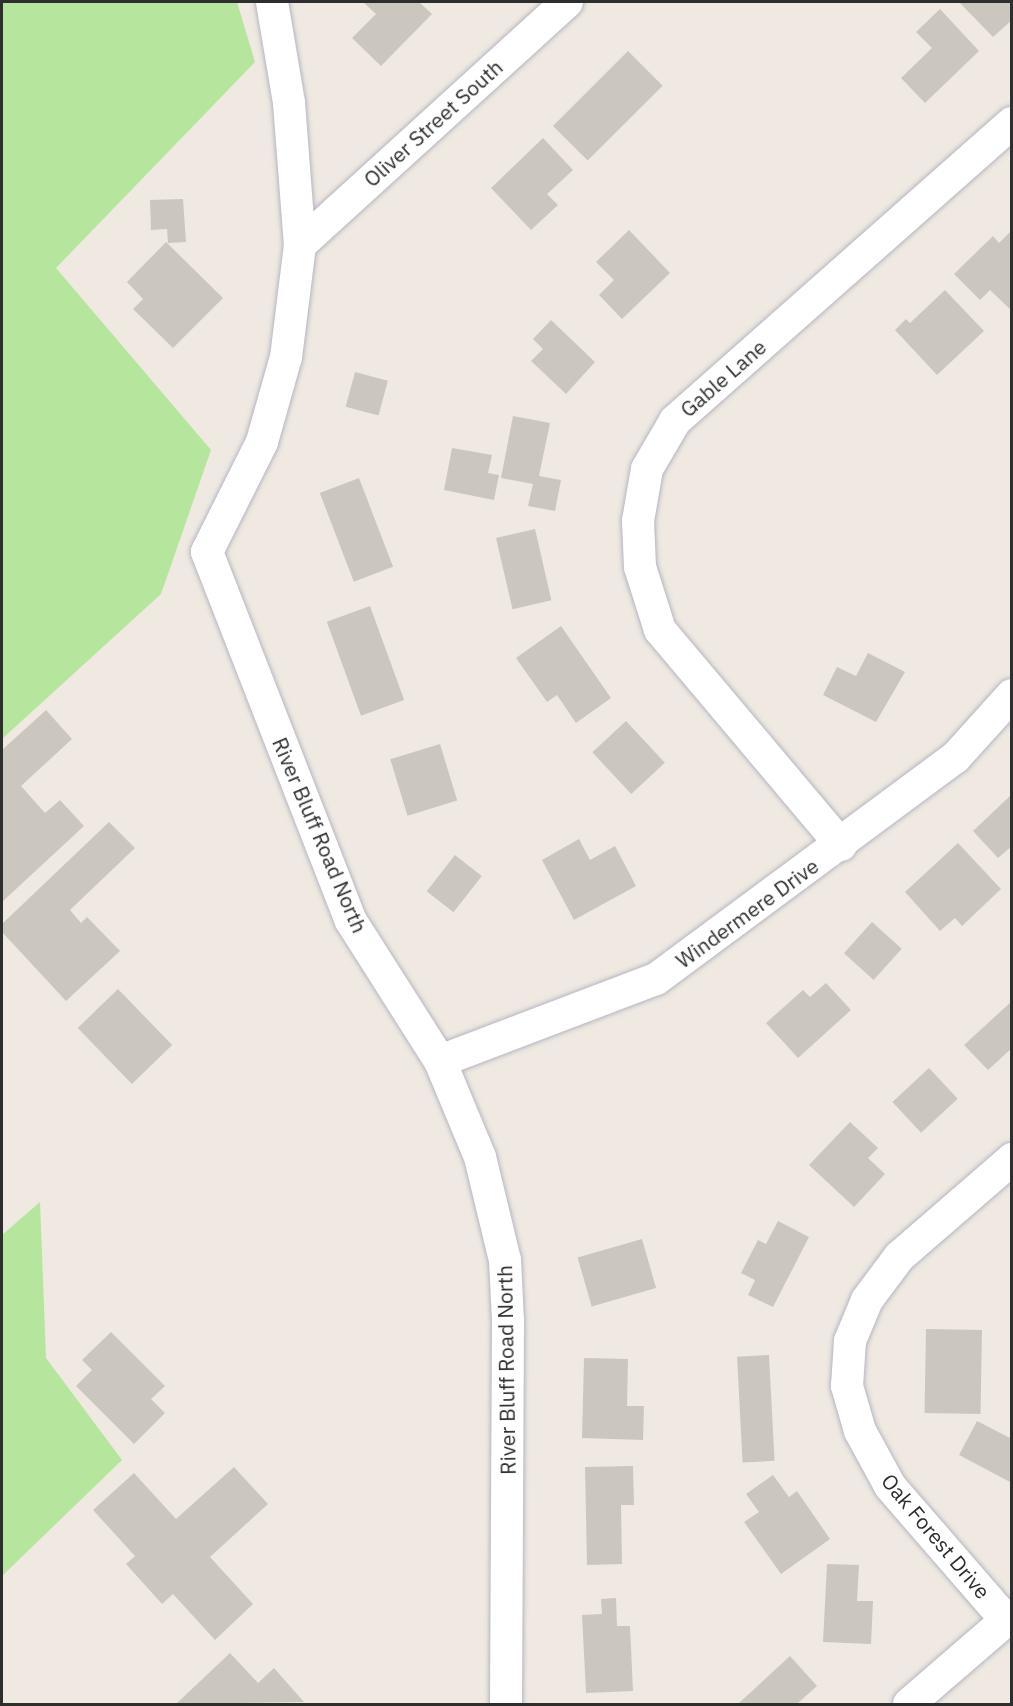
<!DOCTYPE html>
<html>
<head>
<meta charset="utf-8">
<style>
  body { margin:0 }
  #map { position:relative; width:1013px; height:1706px; overflow:hidden; background:#efe9e1; font-family:"IBM Plex Sans",sans-serif }
  div>[style] { position:absolute }
  .green>* { inset:0; background:#b6e59e }
  .building>* { inset:0; background:#cbc7bf; transform-origin:0 0 }
  .roads { filter:drop-shadow(0 0 2px #b4b7c1) drop-shadow(0 0 2px #b4b7c1) }
  .minor>* { height:32px; margin:-16px; padding:0 16px; transform-origin:16px; border-radius:16px; background:#fff }
  span { translate:-50% -50%; white-space:nowrap; text-align:center; line-height:1.15; -webkit-text-stroke:4.5px #fff; paint-order:stroke }
  .street-label { font-size:21px; color:#2e2e2e }
  .frame { position:absolute; inset:0; border:3px solid #2e2e2e; pointer-events:none }
</style>
</head>
<body>
<div id="map">
  <div class="green">
    <div style="clip-path:polygon(2px 2px,237px 2px,255px 62px,56px 268px,211px 450px,161px 594px,2px 739px)"></div>
    <div style="clip-path:polygon(40px 1202px,46px 1358px,122px 1460px,2px 1576px,2px 1235px)"></div>
  </div>
  <div class="building">
    <div style="clip-path:polygon(363px 2px,419px 2px,432px 14px,381px 66px,352px 38px,376px 14px)"></div>
    <div style="clip-path:polygon(959px 2px,1012px 2px,1012px 20px,993px 37px)"></div>
    <div style="clip-path:polygon(940px 9px,979px 51px,925px 103px,901px 78px,932px 48px,916px 32px)"></div>
    <div style="left:628px;top:51px;width:49px;height:106px;rotate:45deg"></div>
    <div style="clip-path:polygon(543px 138px,573px 170px,547px 194px,558px 205px,531px 230px,491px 188px)"></div>
    <div style="clip-path:polygon(183px 199px,186px 242px,168px 243px,167px 229px,151px 230px,150px 200px)"></div>
    <div style="clip-path:polygon(629px 230px,670px 273px,622px 319px,599px 295px,614px 280px,596px 262px)"></div>
    <div style="clip-path:polygon(1012px 230px,1012px 311px,990px 290px,980px 300px,954px 274px,993px 236px,999px 243px)"></div>
    <div style="clip-path:polygon(166px 242px,223px 298px,173px 348px,133px 309px,143px 299px,127px 282px)"></div>
    <div style="clip-path:polygon(945px 290px,984px 331px,937px 375px,895px 330px,906px 319px,910px 323px)"></div>
    <div style="clip-path:polygon(551px 320px,595px 362px,566px 394px,531px 361px,543px 349px,533px 339px)"></div>
    <div style="left:355px;top:372px;width:34px;height:36px;rotate:15deg"></div>
    <div style="clip-path:polygon(513px 416px,550px 423px,539px 476px,561px 480px,555px 511px,528px 506px,533px 484px,501px 478px)"></div>
    <div style="clip-path:polygon(452px 448px,492px 455px,488px 473px,499px 475px,494px 500px,444px 490px)"></div>
    <div style="left:359px;top:478px;width:95px;height:42px;rotate:69deg"></div>
    <div style="left:535px;top:529px;width:73px;height:40px;rotate:77deg"></div>
    <div style="left:370px;top:606px;width:100px;height:46px;rotate:70deg"></div>
    <div style="clip-path:polygon(561px 626px,611px 698px,576px 723px,557px 695px,547px 702px,516px 658px)"></div>
    <div style="clip-path:polygon(868px 653px,905px 672px,876px 722px,823px 695px,837px 667px,856px 676px)"></div>
    <div style="clip-path:polygon(46px 710px,72px 739px,21px 786px,45px 813px,60px 800px,84px 826px,2px 902px,2px 750px)"></div>
    <div style="left:626px;top:721px;width:57px;height:46px;rotate:47deg"></div>
    <div style="left:440px;top:744px;width:59px;height:52px;rotate:73deg"></div>
    <div style="clip-path:polygon(1012px 794px,1012px 846px,998px 858px,973px 831px)"></div>
    <div style="clip-path:polygon(109px 822px,135px 848px,70px 910px,81px 923px,87px 917px,120px 951px,66px 1001px,2px 932px,2px 924px)"></div>
    <div style="clip-path:polygon(579px 839px,590px 860px,615px 846px,636px 886px,574px 920px,542px 860px)"></div>
    <div style="clip-path:polygon(958px 843px,1001px 889px,962px 926px,955px 918px,940px 931px,905px 892px)"></div>
    <div style="left:455px;top:855px;width:34px;height:46px;rotate:38deg"></div>
    <div style="left:872px;top:922px;width:40px;height:42px;rotate:42deg"></div>
    <div style="clip-path:polygon(826px 983px,851px 1010px,798px 1058px,766px 1023px,803px 990px,810px 997px)"></div>
    <div style="left:118px;top:989px;width:78px;height:56px;rotate:46deg"></div>
    <div style="clip-path:polygon(1012px 1001px,1012px 1048px,988px 1070px,964px 1045px)"></div>
    <div style="left:929px;top:1068px;width:42px;height:50px;rotate:47deg"></div>
    <div style="clip-path:polygon(850px 1122px,878px 1148px,868px 1158px,885px 1174px,854px 1207px,809px 1165px)"></div>
    <div style="clip-path:polygon(778px 1221px,809px 1237px,773px 1307px,748px 1295px,755px 1280px,741px 1273px,758px 1240px,766px 1244px)"></div>
    <div style="left:642px;top:1239px;width:51px;height:67px;rotate:74deg"></div>
    <div style="left:926px;top:1329px;width:56px;height:84px;rotate:1deg"></div>
    <div style="clip-path:polygon(111px 1332px,165px 1386px,151px 1399px,165px 1413px,134px 1444px,76px 1386px,92px 1370px,82px 1360px)"></div>
    <div style="left:769px;top:1355px;width:106px;height:32px;rotate:87deg"></div>
    <div style="clip-path:polygon(584px 1358px,628px 1359px,627px 1406px,644px 1406px,643px 1440px,582px 1438px)"></div>
    <div style="clip-path:polygon(977px 1421px,1012px 1439px,1012px 1483px,959px 1455px)"></div>
    <div style="clip-path:polygon(633px 1466px,634px 1505px,621px 1505px,622px 1564px,587px 1565px,585px 1467px)"></div>
    <div style="clip-path:polygon(234px 1467px,268px 1504px,210px 1557px,253px 1604px,215px 1640px,173px 1594px,162px 1604px,126px 1564px,135px 1556px,93px 1510px,134px 1473px,176px 1519px)"></div>
    <div style="clip-path:polygon(773px 1475px,789px 1497px,797px 1491px,830px 1539px,781px 1574px,744px 1522px,759px 1512px,746px 1494px)"></div>
    <div style="clip-path:polygon(827px 1564px,859px 1565px,857px 1601px,873px 1601px,871px 1644px,823px 1642px)"></div>
    <div style="clip-path:polygon(616px 1598px,617px 1626px,630px 1626px,633px 1691px,586px 1693px,582px 1615px,602px 1614px,601px 1599px)"></div>
    <div style="clip-path:polygon(230px 1653px,258px 1683px,274px 1668px,304px 1702px,176px 1704px)"></div>
    <div style="clip-path:polygon(790px 1656px,817px 1686px,797px 1704px,738px 1704px)"></div>
  </div>
  <div class="roads">
    <div class="minor">
      <div style="left:272px;top:2px;width:102px;rotate:80.4deg"></div>
      <div style="left:289px;top:103px;width:142px;rotate:85.6deg"></div>
      <div style="left:300px;top:245px;width:113px;rotate:97.1deg"></div>
      <div style="left:286px;top:357px;width:88px;rotate:105.8deg"></div>
      <div style="left:262px;top:442px;width:123px;rotate:116.6deg"></div>
      <div style="left:207px;top:552px;width:396px;rotate:68.7deg"></div>
      <div style="left:351px;top:921px;width:166px;rotate:57.6deg"></div>
      <div style="left:440px;top:1061px;width:104px;rotate:67.4deg"></div>
      <div style="left:480px;top:1157px;width:106px;rotate:76.4deg"></div>
      <div style="left:505px;top:1260px;width:61px;rotate:87.2deg"></div>
      <div style="left:508px;top:1321px;width:383px;rotate:90.3deg"></div>
      <div style="left:300px;top:245px;width:361px;rotate:-42.3deg"></div>
      <div style="left:841px;top:845px;width:281px;rotate:-130.1deg"></div>
      <div style="left:660px;top:630px;width:66px;rotate:-107.6deg"></div>
      <div style="left:640px;top:567px;width:46px;rotate:-92.5deg"></div>
      <div style="left:638px;top:521px;width:53px;rotate:-80.2deg"></div>
      <div style="left:647px;top:469px;width:56px;rotate:-59.7deg"></div>
      <div style="left:675px;top:421px;width:450px;rotate:-41.5deg"></div>
      <div style="left:440px;top:1061px;width:231px;rotate:-20.8deg"></div>
      <div style="left:656px;top:979px;width:372px;rotate:-36.5deg"></div>
      <div style="left:955px;top:758px;width:85px;rotate:-47.9deg"></div>
      <div style="left:1006px;top:1620px;width:177px;rotate:-130.9deg"></div>
      <div style="left:890px;top:1486px;width:63px;rotate:-118.6deg"></div>
      <div style="left:860px;top:1431px;width:47px;rotate:-106.1deg"></div>
      <div style="left:847px;top:1386px;width:45px;rotate:-86.2deg"></div>
      <div style="left:850px;top:1341px;width:44px;rotate:-67.5deg"></div>
      <div style="left:867px;top:1300px;width:54px;rotate:-53.3deg"></div>
      <div style="left:899px;top:1257px;width:150px;rotate:-40.9deg"></div>
      <div style="left:909px;top:1704px;width:136px;rotate:-40.8deg"></div>
    </div>
  </div>
  <div class="street-label">
    <span style="left:433px;top:123px;rotate:-42deg">Oliver Street South</span>
    <span style="left:723px;top:378px;rotate:-41deg">Gable Lane</span>
    <span style="left:320px;top:835px;rotate:67deg">River Bluff Road North</span>
    <span style="left:747px;top:913px;rotate:-36deg">Windermere Drive</span>
    <span style="left:506px;top:1370px;rotate:-91deg">River Bluff Road North</span>
    <span style="left:936px;top:1536px;rotate:50deg">Oak Forest Drive</span>
  </div>
  <div class="frame"></div>
</div>
</body>
</html>
